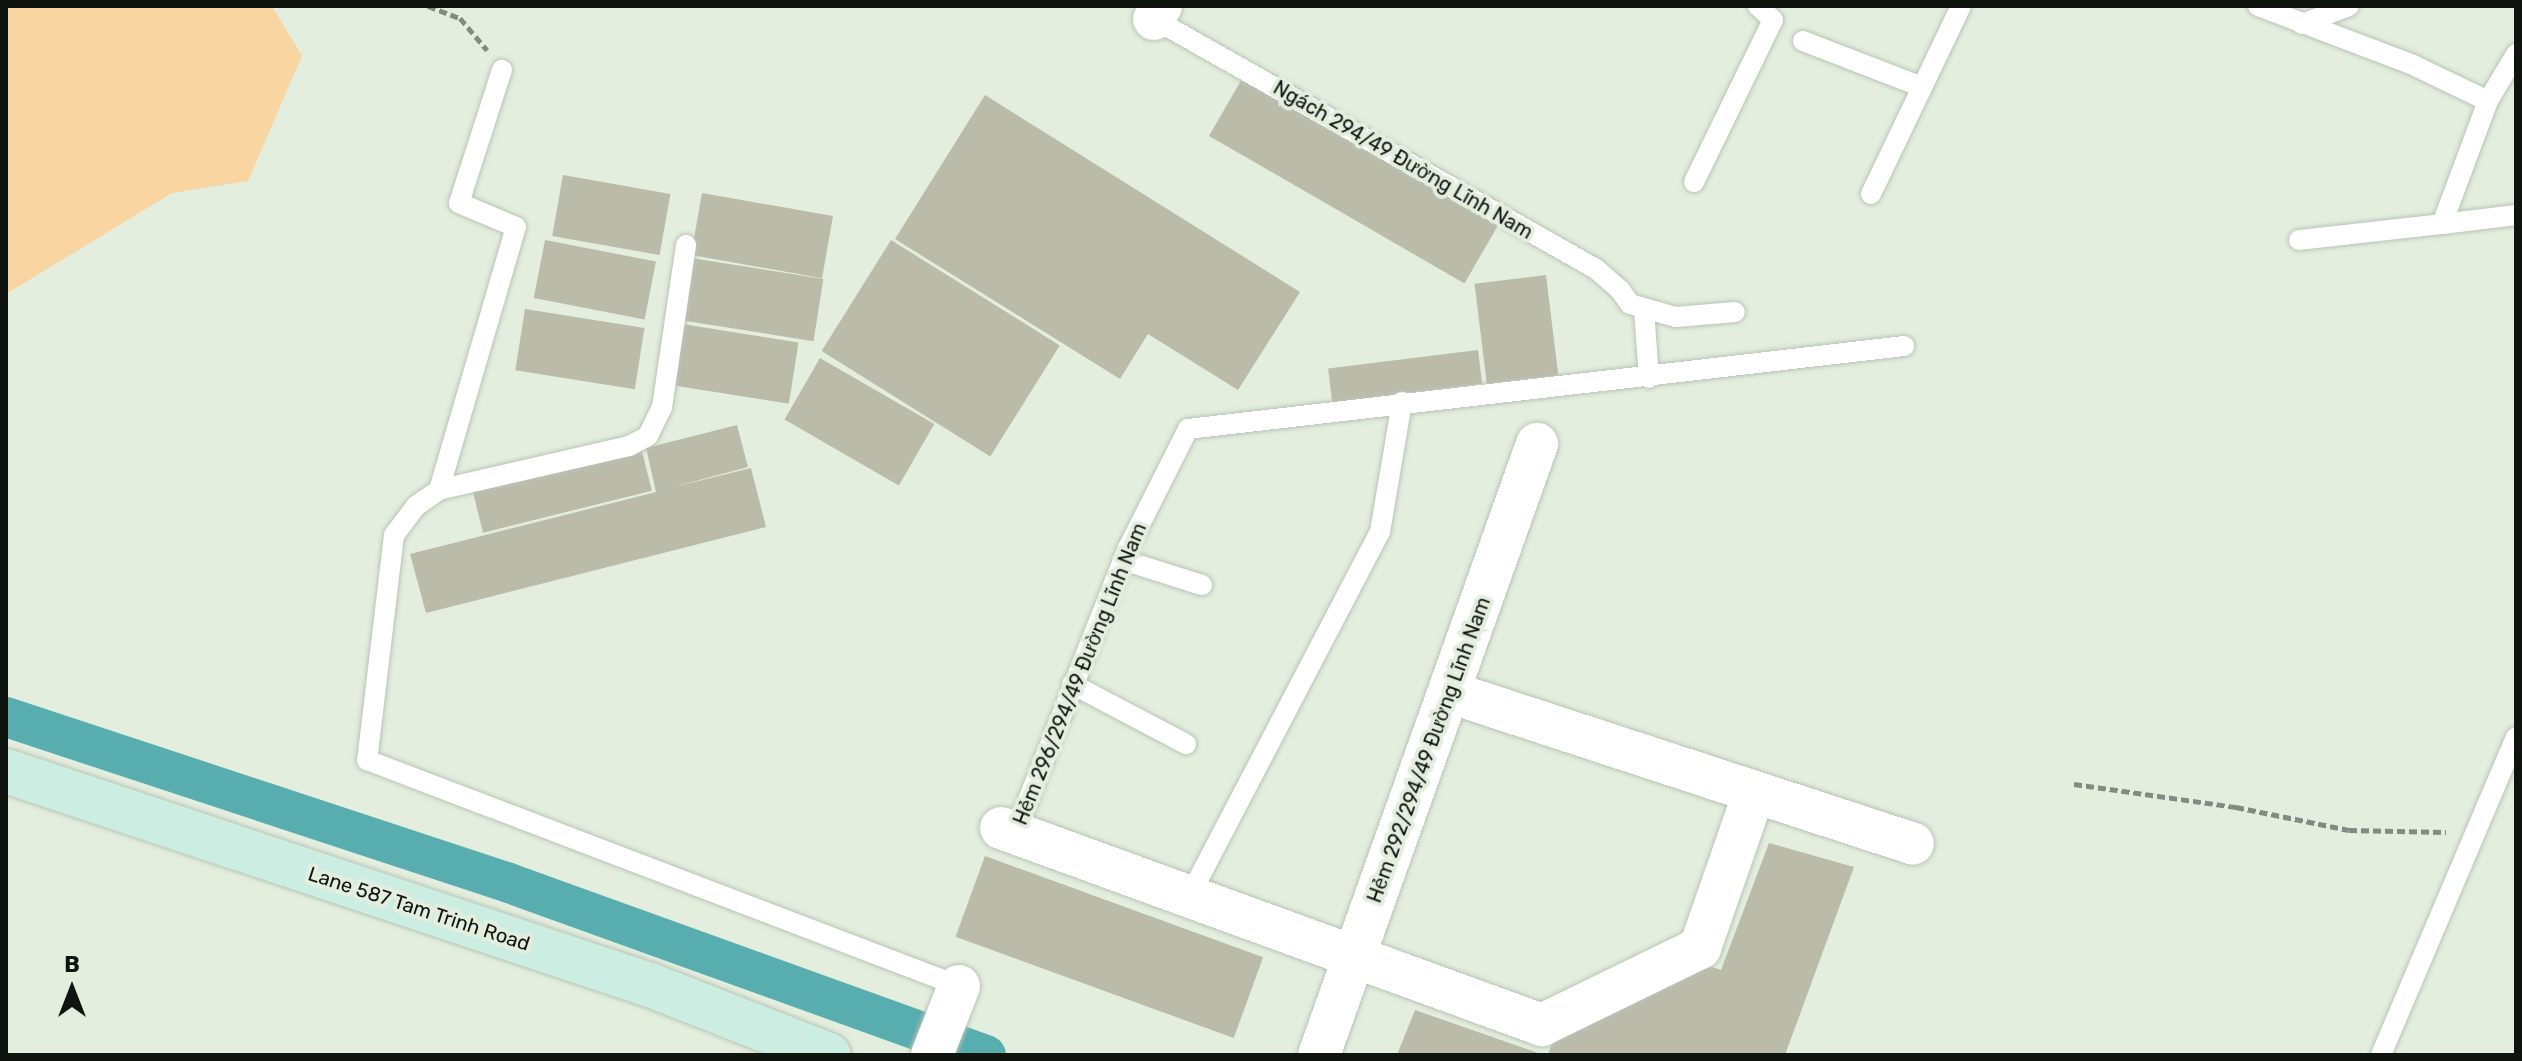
<!DOCTYPE html>
<html>
<head>
<meta charset="utf-8">
<style>
  body { margin:0 }
  #map { position:relative; width:2522px; height:1061px; overflow:hidden; background:#e3eedf; font-family:Rubik,sans-serif }
  div>[style] { position:absolute }
  .green>* { inset:0; background:#f9d5a1 }
  .canal>* { height:40px; margin:-20px; padding:0 20px; transform-origin:20px; border-radius:20px; background:#58adaf }
  .building>* { inset:0; background:#bba; transform-origin:0 0 }
  .path>* { height:5px; margin-top:-2.5px; transform-origin:0; background:repeating-linear-gradient(90deg,#838b80 0 8px,transparent 0 12px) }
  .roads { filter:drop-shadow(0 0 2px #b9c4b5) drop-shadow(0 0 2px #b9c4b5) }
  .lane>* { height:20px; margin:-10px; padding:0 10px; transform-origin:10px; border-radius:10px; background:#fff }
  .street>* { height:42px; margin:-21px; padding:0 21px; transform-origin:21px; border-radius:21px; background:#fff }
  .secondary>* { height:44px; margin:-22px; padding:0 22px; transform-origin:22px; border-radius:22px; background:#ccede2 }
  span { translate:-50% -50%; white-space:nowrap; text-align:center; line-height:1.15; -webkit-text-stroke:8px #e3eedf; paint-order:stroke }
  .street-label { font-size:20px; color:#10140e }
  .frame { position:absolute; inset:0; border:8px solid #10140e; pointer-events:none }
  .north { position:absolute; left:32px; top:949px; width:80px; height:80px; -webkit-text-stroke:6px #e3eedf; paint-order:stroke; rotate:0deg; font-size:22px; font-weight:700; line-height:32px; text-align:center; color:#10140e }
  .north::after { content:''; display:block; margin:auto; width:28px; height:36px; background:#10140e; clip-path:polygon(50% 0,100% 100%,50% 72%,0 100%) }
</style>
</head>
<body>
<div id="map">
  <div class="green">
    <div style="clip-path:polygon(6px 6px,272px 6px,302px 56px,248px 181px,172px 193px,6px 294px)"></div>
  </div>
  <div class="canal">
    <div style="left:6px;top:717px;width:530px;rotate:18.26deg"></div>
    <div style="left:509px;top:883px;width:507px;rotate:19.83deg"></div>
  </div>
  <div class="building">
    <div style="left:1243px;top:77px;width:295px;height:68px;rotate:30deg"></div>
    <div style="clip-path:polygon(985px 95px,1300px 292px,1238px 390px,1148px 334px,1120px 379px,895px 239px)"></div>
    <div style="left:563px;top:175px;width:109px;height:62px;rotate:10deg"></div>
    <div style="left:702px;top:193px;width:133px;height:63px;rotate:10deg"></div>
    <div style="left:545px;top:240px;width:113px;height:59px;rotate:11deg"></div>
    <div style="left:891px;top:240px;width:199px;height:131px;rotate:32deg"></div>
    <div style="left:691px;top:258px;width:134px;height:63px;rotate:9deg"></div>
    <div style="left:1546px;top:275px;width:101px;height:72px;rotate:83deg"></div>
    <div style="left:525px;top:309px;width:121px;height:62px;rotate:9deg"></div>
    <div style="left:682px;top:324px;width:118px;height:62px;rotate:9deg"></div>
    <div style="left:1478px;top:350px;width:34px;height:151px;rotate:83deg"></div>
    <div style="left:820px;top:358px;width:132px;height:71px;rotate:30deg"></div>
    <div style="clip-path:polygon(737px 425px,748px 467px,670px 488px,751px 468px,766px 527px,426px 613px,410px 554px,656px 492px,646px 448px)"></div>
    <div style="left:641px;top:447px;width:45px;height:174px;rotate:76deg"></div>
    <div style="clip-path:polygon(1769px 843px,1854px 867px,1785px 1055px,1548px 1055px,1559px 1024px,1691px 960px,1721px 970px)"></div>
    <div style="left:985px;top:856px;width:296px;height:86px;rotate:20deg"></div>
    <div style="clip-path:polygon(1415px 1010px,1544px 1055px,1397px 1055px)"></div>
  </div>
  <div class="path">
    <div style="left:428px;top:6px;width:34px;rotate:21deg"></div>
    <div style="left:460px;top:18px;width:42px;rotate:49.8deg"></div>
    <div style="left:2074px;top:784px;width:164px;rotate:8.1deg"></div>
    <div style="left:2236px;top:807px;width:115px;rotate:11.5deg"></div>
    <div style="left:2349px;top:830px;width:97px;rotate:1.2deg"></div>
  </div>
  <div class="roads">
    <div class="lane">
      <div style="left:2258px;top:6px;width:166px;rotate:20.8deg"></div>
      <div style="left:2413px;top:65px;width:83px;rotate:25.6deg"></div>
      <div style="left:2488px;top:101px;width:55px;rotate:-59.2deg"></div>
      <div style="left:1154px;top:19px;width:508px;rotate:29.49deg"></div>
      <div style="left:1596px;top:269px;width:32px;rotate:41deg"></div>
      <div style="left:1620px;top:290px;width:17px;rotate:54deg"></div>
      <div style="left:1630px;top:304px;width:48px;rotate:15.8deg"></div>
      <div style="left:1676px;top:317px;width:59px;rotate:-4.8deg"></div>
      <div style="left:2302px;top:24px;width:50px;rotate:-21deg"></div>
      <div style="left:1803px;top:41px;width:128px;rotate:21.1deg"></div>
      <div style="left:2488px;top:101px;width:131px;rotate:110.5deg"></div>
      <div style="left:2442px;top:224px;width:75px;rotate:-6.9deg"></div>
      <div style="left:1694px;top:182px;width:180px;rotate:-64deg"></div>
      <div style="left:1773px;top:20px;width:21px;rotate:-137deg"></div>
      <div style="left:1871px;top:194px;width:208px;rotate:-64.4deg"></div>
      <div style="left:2299px;top:240px;width:144px;rotate:-6.4deg"></div>
      <div style="left:686px;top:245px;width:164px;rotate:98.4deg"></div>
      <div style="left:662px;top:407px;width:32px;rotate:116deg"></div>
      <div style="left:648px;top:436px;width:21px;rotate:152deg"></div>
      <div style="left:629px;top:446px;width:195px;rotate:167deg"></div>
      <div style="left:439px;top:490px;width:28px;rotate:145deg"></div>
      <div style="left:416px;top:506px;width:36px;rotate:127deg"></div>
      <div style="left:394px;top:535px;width:227px;rotate:96.8deg"></div>
      <div style="left:367px;top:760px;width:634px;rotate:20.89deg"></div>
      <div style="left:1644px;top:309px;width:69px;rotate:85.9deg"></div>
      <div style="left:439px;top:490px;width:274px;rotate:-73.7deg"></div>
      <div style="left:516px;top:227px;width:62px;rotate:-157.2deg"></div>
      <div style="left:459px;top:203px;width:140px;rotate:-72.1deg"></div>
      <div style="left:1123px;top:560px;width:83px;rotate:17.6deg"></div>
      <div style="left:1072px;top:684px;width:129px;rotate:27.8deg"></div>
      <div style="left:1015px;top:833px;width:307px;rotate:-68.4deg"></div>
      <div style="left:1128px;top:548px;width:133px;rotate:-63.2deg"></div>
      <div style="left:1188px;top:429px;width:721px;rotate:-6.61deg"></div>
      <div style="left:1190px;top:895px;width:410px;rotate:-62.4deg"></div>
      <div style="left:1380px;top:532px;width:132px;rotate:-80.4deg"></div>
      <div style="left:2381px;top:1055px;width:345px;rotate:-67deg"></div>
    </div>
    <div class="street">
      <div style="left:1154px;top:19px;width:15px;rotate:-62deg"></div>
      <div style="left:1449px;top:692px;width:488px;rotate:18.1deg"></div>
      <div style="left:1001px;top:828px;width:576px;rotate:20.01deg"></div>
      <div style="left:1542px;top:1025px;width:176px;rotate:-26deg"></div>
      <div style="left:1700px;top:948px;width:164px;rotate:-70.8deg"></div>
      <div style="left:932px;top:1055px;width:74px;rotate:-68.6deg"></div>
      <div style="left:1319px;top:1055px;width:649px;rotate:-70.36deg"></div>
    </div>
    <div class="secondary">
      <div style="left:6px;top:771px;width:679px;rotate:18.38deg"></div>
      <div style="left:650px;top:985px;width:192px;rotate:21.4deg"></div>
    </div>
  </div>
  <div class="street-label">
    <span style="left:1403px;top:160px;rotate:30deg">Ngách 294/49 Đường Lĩnh Nam</span>
    <span style="left:1080px;top:674px;rotate:-68deg">Hẻm 296/294/49 Đường Lĩnh Nam</span>
    <span style="left:1429px;top:750px;rotate:-70deg">Hẻm 292/294/49 Đường Lĩnh Nam</span>
    <span style="left:419px;top:909px;rotate:18deg">Lane 587 Tam Trinh Road</span>
  </div>
  <div class="frame"></div>
  <div class="north">B</div>
</div>
</body>
</html>
